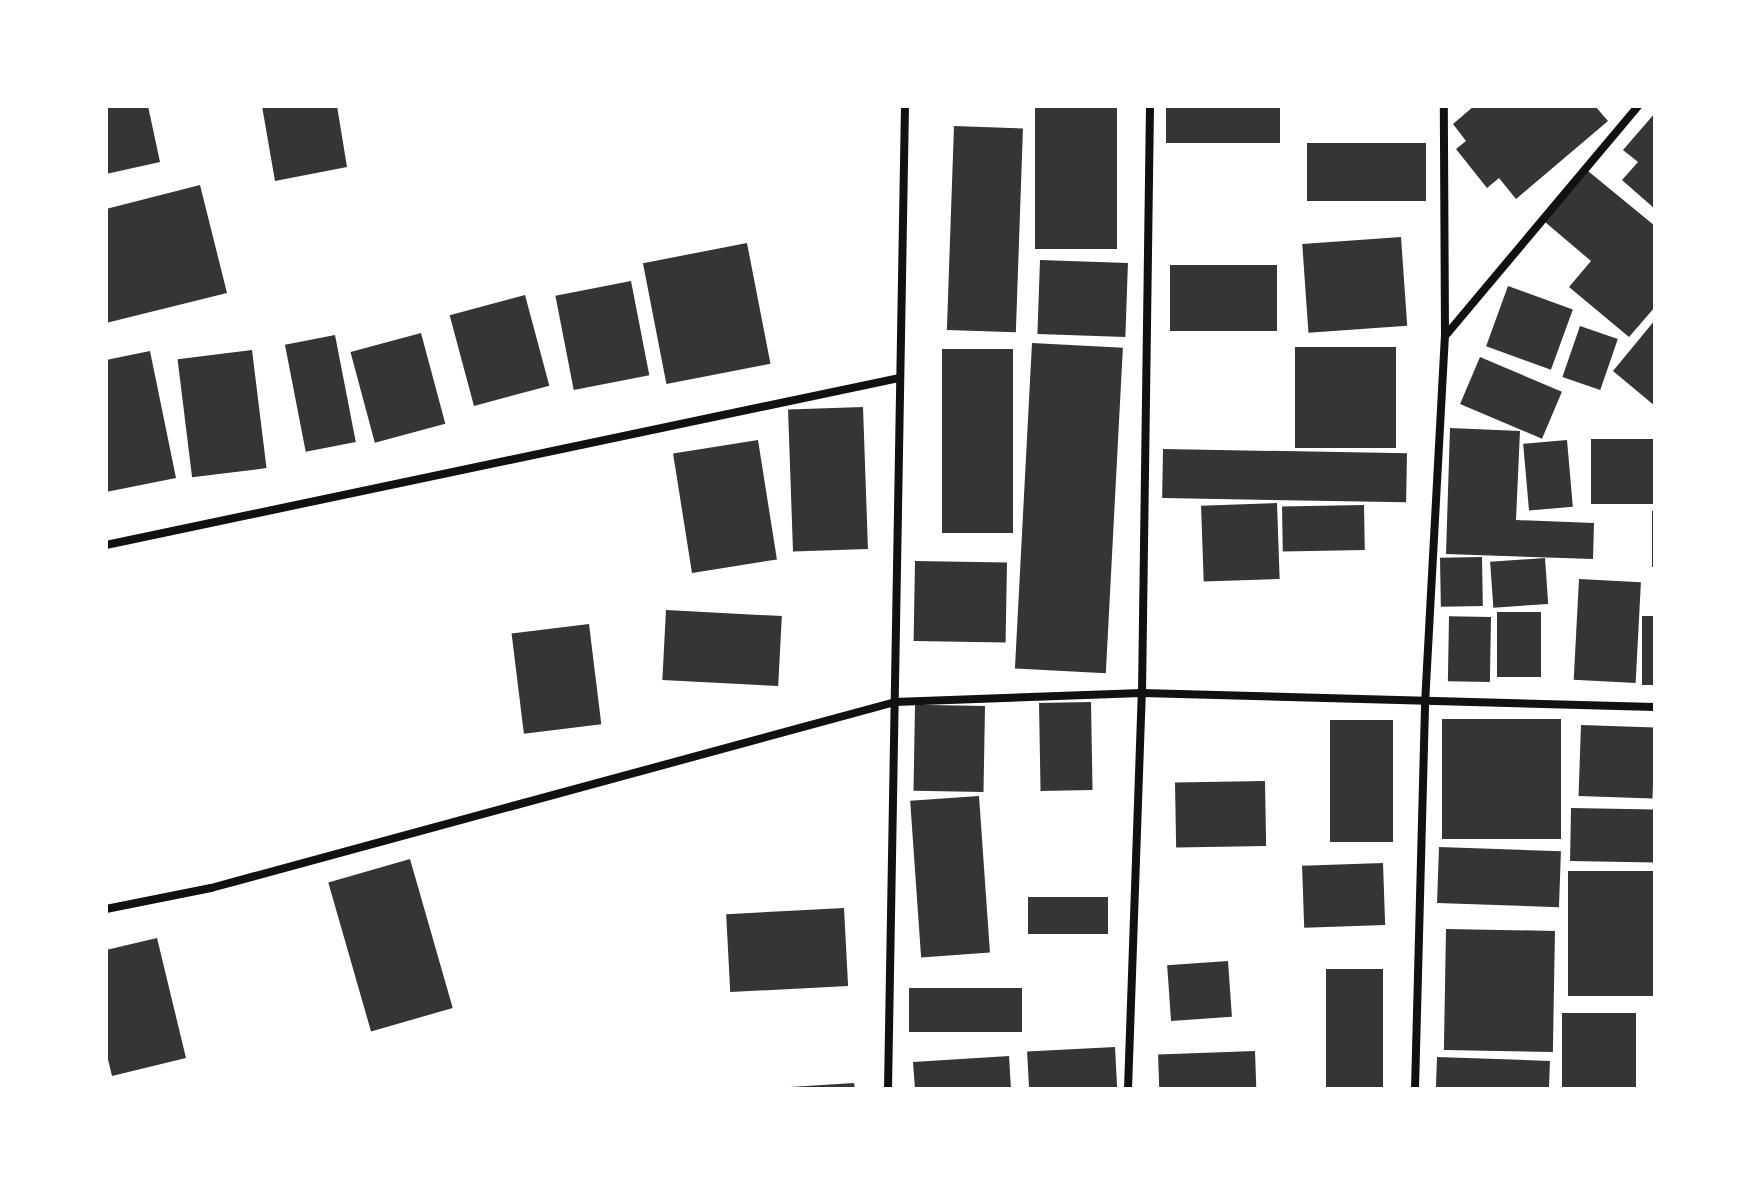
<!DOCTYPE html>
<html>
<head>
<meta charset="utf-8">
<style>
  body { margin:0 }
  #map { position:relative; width:1761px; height:1195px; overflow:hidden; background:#fff; font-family:"Asap Condensed",sans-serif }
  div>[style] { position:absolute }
  .building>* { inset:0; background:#353535; transform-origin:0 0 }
  .minor>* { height:8px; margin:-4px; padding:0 4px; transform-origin:4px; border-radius:4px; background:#111 }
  span { translate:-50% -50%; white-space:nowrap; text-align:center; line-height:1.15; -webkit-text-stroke:6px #fff; paint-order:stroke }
  .frame { position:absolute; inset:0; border:108px solid #fff; pointer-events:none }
</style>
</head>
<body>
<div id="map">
  <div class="building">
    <div style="clip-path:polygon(106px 106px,148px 106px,160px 162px,106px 174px)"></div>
    <div style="clip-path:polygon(262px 106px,337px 106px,347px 167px,275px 181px)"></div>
    <div style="left:1035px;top:106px;width:82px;height:143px"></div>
    <div style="left:1166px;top:106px;width:114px;height:37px"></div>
    <div style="clip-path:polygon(1474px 106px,1595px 106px,1608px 121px,1516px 199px,1499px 178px,1487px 188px,1456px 149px,1466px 141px,1453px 124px)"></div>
    <div style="clip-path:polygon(1655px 113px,1655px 209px,1622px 180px,1638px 162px,1623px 150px)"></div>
    <div style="left:954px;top:126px;width:69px;height:204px;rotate:2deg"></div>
    <div style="left:1307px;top:143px;width:119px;height:58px"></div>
    <div style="clip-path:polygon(1588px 171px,1655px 226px,1655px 307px,1629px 337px,1569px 287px,1591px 261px,1545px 222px)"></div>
    <div style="clip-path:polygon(200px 185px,227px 293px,106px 323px,106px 209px)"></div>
    <div style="left:1401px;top:237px;width:89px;height:99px;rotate:86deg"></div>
    <div style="left:747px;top:243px;width:123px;height:106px;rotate:79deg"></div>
    <div style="left:1040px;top:260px;width:88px;height:74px;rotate:2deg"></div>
    <div style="left:1277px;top:265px;width:66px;height:107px;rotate:90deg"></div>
    <div style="left:631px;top:281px;width:96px;height:77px;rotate:79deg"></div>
    <div style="left:1508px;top:286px;width:69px;height:64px;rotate:20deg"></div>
    <div style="left:525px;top:295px;width:94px;height:78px;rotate:75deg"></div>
    <div style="clip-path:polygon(1655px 320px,1655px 406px,1613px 371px)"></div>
    <div style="left:1580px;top:326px;width:40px;height:54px;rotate:19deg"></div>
    <div style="left:421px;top:333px;width:94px;height:73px;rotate:75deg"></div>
    <div style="left:335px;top:335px;width:109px;height:51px;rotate:79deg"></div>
    <div style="left:1032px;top:343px;width:91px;height:326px;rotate:3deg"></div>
    <div style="left:1295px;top:347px;width:101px;height:101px"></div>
    <div style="left:942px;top:349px;width:71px;height:184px"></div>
    <div style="left:252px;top:350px;width:119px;height:75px;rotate:83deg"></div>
    <div style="clip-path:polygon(150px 351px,176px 478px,106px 492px,106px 360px)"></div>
    <div style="left:1480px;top:357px;width:89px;height:51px;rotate:23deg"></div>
    <div style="left:863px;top:407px;width:142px;height:75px;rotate:88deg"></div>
    <div style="clip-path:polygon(1450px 428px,1520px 431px,1516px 520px,1594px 523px,1593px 559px,1446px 554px)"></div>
    <div style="left:1655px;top:439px;width:65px;height:64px;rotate:90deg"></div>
    <div style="left:758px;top:440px;width:121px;height:86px;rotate:81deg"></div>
    <div style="left:1567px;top:440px;width:67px;height:44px;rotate:85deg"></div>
    <div style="left:1163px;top:449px;width:244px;height:49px;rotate:1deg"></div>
    <div style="left:1277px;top:503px;width:76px;height:76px;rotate:88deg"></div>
    <div style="left:1364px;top:505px;width:45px;height:82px;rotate:89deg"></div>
    <div style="left:1652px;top:511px;width:3px;height:56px"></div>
    <div style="left:1482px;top:557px;width:49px;height:42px;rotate:89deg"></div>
    <div style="left:1545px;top:558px;width:46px;height:55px;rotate:86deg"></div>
    <div style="left:915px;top:561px;width:92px;height:80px;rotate:1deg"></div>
    <div style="left:1579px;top:579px;width:62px;height:101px;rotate:3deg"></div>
    <div style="left:666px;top:610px;width:116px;height:70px;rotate:3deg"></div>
    <div style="left:1497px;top:612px;width:44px;height:65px"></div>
    <div style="left:1642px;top:616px;width:13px;height:69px"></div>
    <div style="left:1491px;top:617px;width:65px;height:42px;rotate:91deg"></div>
    <div style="left:589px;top:624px;width:101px;height:78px;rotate:83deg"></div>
    <div style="left:1091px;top:702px;width:88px;height:52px;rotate:89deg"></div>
    <div style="left:985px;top:706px;width:86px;height:70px;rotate:91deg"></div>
    <div style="left:1561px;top:719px;width:120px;height:119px;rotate:90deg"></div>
    <div style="left:1330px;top:720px;width:63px;height:122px"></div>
    <div style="left:1581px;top:725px;width:74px;height:71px;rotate:2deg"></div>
    <div style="left:1265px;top:781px;width:65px;height:90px;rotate:89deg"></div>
    <div style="left:979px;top:796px;width:157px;height:69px;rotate:86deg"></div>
    <div style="left:1571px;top:808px;width:84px;height:53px;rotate:1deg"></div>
    <div style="left:1439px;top:847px;width:122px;height:56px;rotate:2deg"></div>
    <div style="left:410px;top:859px;width:155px;height:85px;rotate:74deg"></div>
    <div style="left:1383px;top:863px;width:62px;height:81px;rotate:88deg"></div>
    <div style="left:1568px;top:871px;width:87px;height:125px"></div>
    <div style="left:1108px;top:897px;width:37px;height:80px;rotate:90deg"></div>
    <div style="left:844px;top:908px;width:78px;height:118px;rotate:87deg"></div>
    <div style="left:1446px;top:929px;width:109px;height:121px;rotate:1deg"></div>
    <div style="clip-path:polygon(157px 938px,186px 1058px,112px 1076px,106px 1051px,106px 950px)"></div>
    <div style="left:1228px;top:961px;width:56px;height:61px;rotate:86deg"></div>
    <div style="left:1383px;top:969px;width:120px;height:57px;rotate:90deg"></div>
    <div style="left:1022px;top:988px;width:44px;height:113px;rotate:90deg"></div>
    <div style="left:1562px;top:1013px;width:74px;height:76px"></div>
    <div style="left:1115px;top:1047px;width:42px;height:88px;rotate:87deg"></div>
    <div style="left:1255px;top:1051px;width:38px;height:97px;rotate:88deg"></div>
    <div style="clip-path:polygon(1009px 1056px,1011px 1089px,915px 1089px,913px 1062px)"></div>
    <div style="left:1437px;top:1057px;width:113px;height:32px;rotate:2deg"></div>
    <div style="clip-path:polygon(854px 1083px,855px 1089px,790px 1089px,790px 1087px)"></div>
  </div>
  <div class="minor">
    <div style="left:1446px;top:335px;width:299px;rotate:-50deg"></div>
    <div style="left:106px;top:545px;width:810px;rotate:-11.89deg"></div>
    <div style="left:106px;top:909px;width:107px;rotate:-11.3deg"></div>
    <div style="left:211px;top:888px;width:709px;rotate:-15.21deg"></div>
    <div style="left:895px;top:702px;width:247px;rotate:-2.1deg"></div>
    <div style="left:1142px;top:693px;width:513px;rotate:1.56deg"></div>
    <div style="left:888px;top:1089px;width:983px;rotate:-89.01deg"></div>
    <div style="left:1128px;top:1089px;width:396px;rotate:-88deg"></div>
    <div style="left:1142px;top:693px;width:587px;rotate:-89.22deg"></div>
    <div style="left:1415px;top:1089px;width:385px;rotate:-88.5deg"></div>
    <div style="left:1425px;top:704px;width:370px;rotate:-86.9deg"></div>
    <div style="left:1445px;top:335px;width:229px;rotate:-90.3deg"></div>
  </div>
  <div class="frame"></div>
</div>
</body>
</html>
